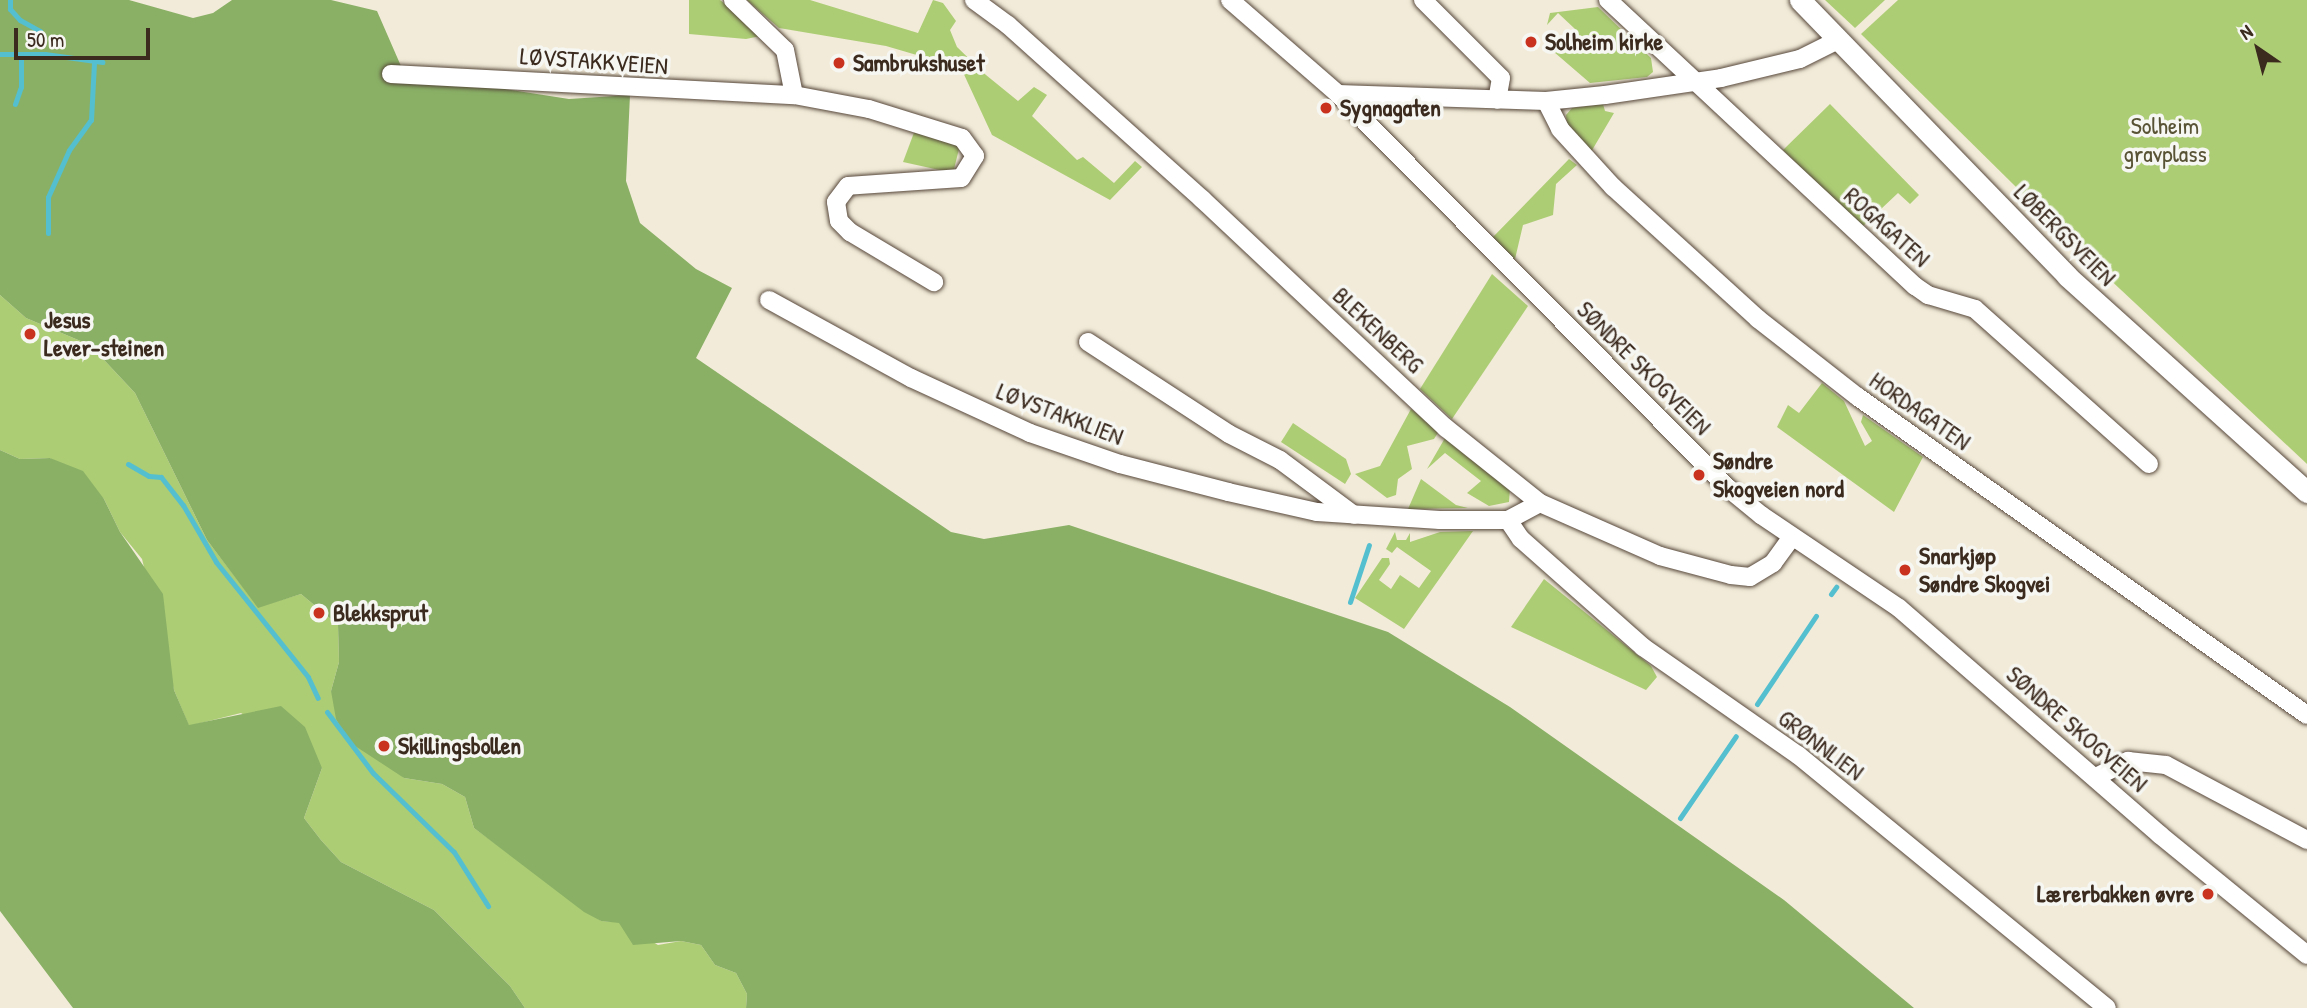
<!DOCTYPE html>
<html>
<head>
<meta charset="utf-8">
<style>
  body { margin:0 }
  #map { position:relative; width:2307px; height:1008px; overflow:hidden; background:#f2ebd9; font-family:"Patrick Hand",sans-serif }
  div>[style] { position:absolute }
  .green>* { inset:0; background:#adcd75 }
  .forest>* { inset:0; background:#8ab066 }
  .stream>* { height:5px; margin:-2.5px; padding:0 2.5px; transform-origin:2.5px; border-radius:2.5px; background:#54bfcf }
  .roads { filter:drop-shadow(0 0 2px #56473a) drop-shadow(0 0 2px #56473a) }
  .minor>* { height:18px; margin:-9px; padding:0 9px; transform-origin:9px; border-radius:9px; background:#fff }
  .tertiary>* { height:21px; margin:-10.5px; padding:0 10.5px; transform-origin:10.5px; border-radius:10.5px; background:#fff }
  .dots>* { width:19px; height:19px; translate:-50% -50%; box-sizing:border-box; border:4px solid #f6f6f2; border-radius:50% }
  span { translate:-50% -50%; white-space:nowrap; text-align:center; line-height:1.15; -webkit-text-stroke:7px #f6f6f2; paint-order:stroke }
  .poi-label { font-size:24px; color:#3b2a1e; font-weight:700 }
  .left { translate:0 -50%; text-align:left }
  .right { translate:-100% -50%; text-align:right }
  .street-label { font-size:24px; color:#3b2a1e }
  .park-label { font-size:24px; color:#585334 }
  .north { position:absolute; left:2223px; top:14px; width:70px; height:70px; -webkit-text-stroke:5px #f6f6f2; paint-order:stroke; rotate:325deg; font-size:19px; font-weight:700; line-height:28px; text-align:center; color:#3b2a1e }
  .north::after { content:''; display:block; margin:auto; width:24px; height:32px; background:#3b2a1e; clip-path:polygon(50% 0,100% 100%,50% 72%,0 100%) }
  .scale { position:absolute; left:14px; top:28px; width:136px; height:32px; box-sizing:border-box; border:4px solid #3b2a1e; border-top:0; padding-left:9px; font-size:21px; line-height:24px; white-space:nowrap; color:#3b2a1e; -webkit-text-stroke:5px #f6f6f2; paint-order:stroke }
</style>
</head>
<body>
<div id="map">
  <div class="green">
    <div style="clip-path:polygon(689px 0,720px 0,765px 35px,746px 39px,689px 34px)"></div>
    <div style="clip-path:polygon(747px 0,810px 0,918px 33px,933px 0,943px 3px,956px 21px,950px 30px,957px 47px,986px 75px,1018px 101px,1034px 87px,1047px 95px,1032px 116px,1077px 160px,1083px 157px,1114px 183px,1135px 161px,1142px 167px,1110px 200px,992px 135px,961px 68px,886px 46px,779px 28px)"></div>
    <div style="clip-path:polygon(1825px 0,1885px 0,1855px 28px)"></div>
    <div style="clip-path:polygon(1898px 0,2307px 0,2307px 464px,2104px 274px,1861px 34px)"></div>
    <div style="clip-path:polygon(1598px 7px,1651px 58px,1653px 72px,1647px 77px,1590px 83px,1554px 52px,1575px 29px,1558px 13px,1547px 25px,1550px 13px)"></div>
    <div style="clip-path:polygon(1603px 104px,1605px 111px,1614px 113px,1591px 152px,1567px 127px,1566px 115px,1572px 108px)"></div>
    <div style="clip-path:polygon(1830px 104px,1919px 195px,1910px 204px,1898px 193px,1862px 227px,1783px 150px)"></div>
    <div style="clip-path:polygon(915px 130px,960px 145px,953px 173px,903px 162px)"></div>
    <div style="clip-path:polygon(1569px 159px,1577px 165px,1556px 184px,1553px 215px,1523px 225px,1515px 259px,1493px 237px)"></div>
    <div style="clip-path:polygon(1492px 274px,1528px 306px,1452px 419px,1420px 389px)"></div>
    <div style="clip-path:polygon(0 295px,26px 318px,90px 345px,135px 393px,207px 540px,258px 607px,301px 594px,338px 625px,339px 662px,331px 691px,404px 778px,442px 784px,465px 797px,474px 828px,601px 921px,619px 922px,658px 945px,681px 941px,701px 945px,715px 965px,736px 973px,747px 994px,746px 1008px,525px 1008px,510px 986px,434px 910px,341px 862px,321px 840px,304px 818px,322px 768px,241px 713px,189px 726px,174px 690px,142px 559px,120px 532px,104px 499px,50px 458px,20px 459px,0 450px)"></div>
    <div style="clip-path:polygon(1822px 383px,1844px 401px,1865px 446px,1872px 441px,1861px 422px,1863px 415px,1923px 457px,1894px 512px,1777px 427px,1788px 405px,1799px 413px)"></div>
    <div style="clip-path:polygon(1411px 409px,1439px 431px,1434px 439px,1407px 446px,1412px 469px,1398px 479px,1396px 495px,1387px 498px,1355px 474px,1380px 466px)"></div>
    <div style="clip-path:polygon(1293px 423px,1346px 459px,1351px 474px,1345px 484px,1281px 442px)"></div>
    <div style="clip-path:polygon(1445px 438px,1510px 488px,1509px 502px,1489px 506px,1467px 493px,1481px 481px,1445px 453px,1427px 469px)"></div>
    <div style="clip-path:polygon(1421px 479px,1456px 505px,1468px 508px,1408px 509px)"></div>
    <div style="clip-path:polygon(1473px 531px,1404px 629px,1355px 598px,1382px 558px,1389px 558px,1390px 564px,1379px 580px,1391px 589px,1400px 575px,1419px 588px,1431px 571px,1397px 547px,1392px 553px,1386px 549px,1395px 532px,1397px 540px,1406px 540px,1410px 533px,1410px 542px,1440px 532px)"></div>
    <div style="clip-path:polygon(1544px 579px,1651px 666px,1657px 677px,1646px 690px,1511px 627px)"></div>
  </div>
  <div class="forest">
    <div style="clip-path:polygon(0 0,129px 0,193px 18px,213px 13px,232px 0,331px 0,377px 11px,404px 73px,569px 99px,630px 95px,626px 181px,640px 223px,696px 269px,732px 288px,696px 358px,951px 532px,984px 539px,1069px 525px,1388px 632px,1510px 707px,1784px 900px,1914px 1008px,746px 1008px,747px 994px,736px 973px,715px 965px,701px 945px,681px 941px,633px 945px,619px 923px,601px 921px,584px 912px,474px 828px,465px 797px,442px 784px,404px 778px,349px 742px,336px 719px,331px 691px,339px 662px,338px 625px,301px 594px,258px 608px,207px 540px,135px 393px,90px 345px,26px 318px,0 295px)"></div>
    <div style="clip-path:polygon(0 450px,20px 459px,50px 458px,83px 471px,104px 499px,120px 532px,163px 594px,174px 690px,189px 725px,281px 706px,305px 727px,322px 768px,304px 818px,321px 840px,341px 862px,434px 910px,510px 986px,525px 1008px,73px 1008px,0 911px)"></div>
  </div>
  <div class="stream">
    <div style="left:10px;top:0;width:9px;rotate:90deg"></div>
    <div style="left:10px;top:9px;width:15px;rotate:48deg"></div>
    <div style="left:20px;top:20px;width:23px;rotate:29deg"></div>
    <div style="left:40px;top:31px;width:9px;rotate:126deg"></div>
    <div style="left:0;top:54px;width:45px"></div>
    <div style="left:45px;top:54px;width:58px;rotate:8deg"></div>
    <div style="left:15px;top:104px;width:18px;rotate:-71deg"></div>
    <div style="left:21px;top:87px;width:32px;rotate:-90deg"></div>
    <div style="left:48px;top:233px;width:36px;rotate:-90deg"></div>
    <div style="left:48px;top:197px;width:51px;rotate:-65.9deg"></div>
    <div style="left:69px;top:150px;width:37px;rotate:-54deg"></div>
    <div style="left:91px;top:120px;width:58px;rotate:-87deg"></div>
    <div style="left:128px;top:464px;width:24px;rotate:30deg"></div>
    <div style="left:149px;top:476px;width:12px;rotate:5deg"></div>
    <div style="left:161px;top:477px;width:36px;rotate:52deg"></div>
    <div style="left:183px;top:505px;width:66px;rotate:59.9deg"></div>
    <div style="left:216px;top:562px;width:147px;rotate:51.3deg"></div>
    <div style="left:308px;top:677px;width:23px;rotate:65deg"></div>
    <div style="left:1831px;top:594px;width:9px;rotate:-54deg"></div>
    <div style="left:1350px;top:602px;width:60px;rotate:-71.6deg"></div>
    <div style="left:1757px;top:704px;width:106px;rotate:-56.2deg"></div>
    <div style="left:327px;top:712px;width:76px;rotate:53deg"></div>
    <div style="left:373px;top:773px;width:113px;rotate:44.3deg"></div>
    <div style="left:454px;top:852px;width:64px;rotate:57.8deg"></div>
    <div style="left:1680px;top:818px;width:99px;rotate:-55.7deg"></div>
  </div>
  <div class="roads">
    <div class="minor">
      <div style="left:733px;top:0;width:72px;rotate:43.9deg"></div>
      <div style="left:785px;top:50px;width:46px;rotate:78.7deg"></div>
      <div style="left:974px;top:0;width:42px;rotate:36.3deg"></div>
      <div style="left:1008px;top:25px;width:261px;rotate:41.9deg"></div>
      <div style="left:1202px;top:199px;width:335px;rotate:43.2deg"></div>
      <div style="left:1446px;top:428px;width:120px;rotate:38.6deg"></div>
      <div style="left:1540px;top:503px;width:131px;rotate:23.8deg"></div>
      <div style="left:1660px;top:556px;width:73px;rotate:15deg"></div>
      <div style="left:1731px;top:575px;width:19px;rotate:6deg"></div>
      <div style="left:1750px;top:577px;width:27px;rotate:-31deg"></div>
      <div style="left:1773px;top:563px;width:32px;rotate:-54deg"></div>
      <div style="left:1230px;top:0;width:143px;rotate:41deg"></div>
      <div style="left:1338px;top:94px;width:554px;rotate:45.29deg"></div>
      <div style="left:1728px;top:488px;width:43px;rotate:39.3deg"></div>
      <div style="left:1761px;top:515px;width:166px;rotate:34deg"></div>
      <div style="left:1899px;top:608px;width:346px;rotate:41deg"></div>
      <div style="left:2160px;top:835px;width:190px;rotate:39.2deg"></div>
      <div style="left:1423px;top:0;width:110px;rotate:45deg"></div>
      <div style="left:1501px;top:78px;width:22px;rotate:100deg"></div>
      <div style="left:1608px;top:0;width:420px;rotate:43deg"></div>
      <div style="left:1915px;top:286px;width:16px;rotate:35deg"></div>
      <div style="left:1928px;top:295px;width:49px;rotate:16.6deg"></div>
      <div style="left:1975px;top:309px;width:233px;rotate:41.7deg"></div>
      <div style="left:391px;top:74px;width:404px;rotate:3deg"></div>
      <div style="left:794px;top:95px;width:76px;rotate:10.6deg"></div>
      <div style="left:869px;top:109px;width:97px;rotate:17.3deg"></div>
      <div style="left:962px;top:138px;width:22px;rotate:54deg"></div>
      <div style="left:975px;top:156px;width:26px;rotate:122deg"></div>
      <div style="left:961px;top:178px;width:113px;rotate:176deg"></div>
      <div style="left:848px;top:186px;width:20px;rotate:127deg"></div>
      <div style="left:836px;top:202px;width:19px;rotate:81deg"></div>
      <div style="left:839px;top:221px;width:16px;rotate:45deg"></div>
      <div style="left:850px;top:232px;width:98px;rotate:30.8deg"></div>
      <div style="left:1338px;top:94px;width:208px;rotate:1.9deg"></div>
      <div style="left:1546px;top:101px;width:59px;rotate:-5.8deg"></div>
      <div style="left:1605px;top:95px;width:117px;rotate:-8.3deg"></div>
      <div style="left:1721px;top:78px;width:81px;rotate:-13.5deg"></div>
      <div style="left:1800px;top:59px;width:42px;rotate:-26.6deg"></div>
      <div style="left:1546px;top:101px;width:31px;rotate:63deg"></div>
      <div style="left:1560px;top:129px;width:79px;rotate:47.6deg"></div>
      <div style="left:1613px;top:187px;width:196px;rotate:42.3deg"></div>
      <div style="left:1758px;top:319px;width:127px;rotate:38deg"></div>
      <div style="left:1858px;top:397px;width:550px;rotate:35.31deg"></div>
      <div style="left:769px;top:300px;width:162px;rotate:28.8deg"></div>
      <div style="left:911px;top:378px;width:131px;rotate:24.8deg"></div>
      <div style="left:1030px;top:433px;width:95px;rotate:19deg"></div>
      <div style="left:1120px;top:464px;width:112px;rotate:14.5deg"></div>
      <div style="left:1228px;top:492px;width:91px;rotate:12.7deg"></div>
      <div style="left:1317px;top:512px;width:123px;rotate:3.7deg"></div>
      <div style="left:1440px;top:520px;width:68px"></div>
      <div style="left:1508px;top:520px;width:36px;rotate:-28deg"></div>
      <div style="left:1088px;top:342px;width:168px;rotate:33.1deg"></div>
      <div style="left:1229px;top:434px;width:57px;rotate:27deg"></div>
      <div style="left:1280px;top:460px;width:92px;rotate:36.6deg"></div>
      <div style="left:1508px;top:520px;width:23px;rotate:56deg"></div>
      <div style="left:1521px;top:539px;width:163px;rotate:41.5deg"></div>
      <div style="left:1643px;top:647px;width:189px;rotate:34.9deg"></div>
      <div style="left:1798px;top:755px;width:399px;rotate:39.3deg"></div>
      <div style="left:2096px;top:777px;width:36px;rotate:-27deg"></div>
      <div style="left:2128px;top:761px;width:38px;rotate:6deg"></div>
      <div style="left:2166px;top:765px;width:160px;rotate:28deg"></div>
    </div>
    <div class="tertiary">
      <div style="left:1800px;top:0;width:384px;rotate:45.9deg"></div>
      <div style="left:2067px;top:276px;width:323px;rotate:42deg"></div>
    </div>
  </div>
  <div class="dots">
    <div style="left:1531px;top:42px;background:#c8321e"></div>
    <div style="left:839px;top:63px;background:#c8321e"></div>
    <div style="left:1326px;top:108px;background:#c8321e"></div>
    <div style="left:30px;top:334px;background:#c8321e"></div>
    <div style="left:1699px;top:475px;background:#c8321e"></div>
    <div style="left:1905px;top:570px;background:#c8321e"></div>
    <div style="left:319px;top:613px;background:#c8321e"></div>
    <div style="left:384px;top:746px;background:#c8321e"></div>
    <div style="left:2208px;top:894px;background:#c8321e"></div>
  </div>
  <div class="poi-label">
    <span class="left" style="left:1545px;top:42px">Solheim kirke</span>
    <span class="left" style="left:853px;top:63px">Sambrukshuset</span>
    <span class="left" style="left:1340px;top:108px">Sygnagaten</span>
    <span class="left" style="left:44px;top:334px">Jesus<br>Lever-steinen</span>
    <span class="left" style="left:1713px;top:475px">Søndre<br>Skogveien nord</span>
    <span class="left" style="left:1919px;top:570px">Snarkjøp<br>Søndre Skogvei</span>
    <span class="left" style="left:333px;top:613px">Blekksprut</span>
    <span class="left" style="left:398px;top:746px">Skillingsbollen</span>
    <span class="right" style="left:2194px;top:894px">Lærerbakken øvre</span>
  </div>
  <div class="street-label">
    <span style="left:594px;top:61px;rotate:4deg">LØVSTAKKVEIEN</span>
    <span style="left:1887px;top:227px;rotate:42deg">ROGAGATEN</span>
    <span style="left:2065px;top:235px;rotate:45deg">LØBERGSVEIEN</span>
    <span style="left:1378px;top:330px;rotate:43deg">BLEKENBERG</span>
    <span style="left:1644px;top:368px;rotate:45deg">SØNDRE SKOGVEIEN</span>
    <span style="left:1920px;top:411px;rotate:35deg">HORDAGATEN</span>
    <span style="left:1060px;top:414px;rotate:21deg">LØVSTAKKLIEN</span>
    <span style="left:2077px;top:729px;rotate:41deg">SØNDRE SKOGVEIEN</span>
    <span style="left:1821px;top:745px;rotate:37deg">GRØNNLIEN</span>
  </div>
  <div class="park-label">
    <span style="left:2165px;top:140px">Solheim<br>gravplass</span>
  </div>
  <div class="north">N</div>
  <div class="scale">50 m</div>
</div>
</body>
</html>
